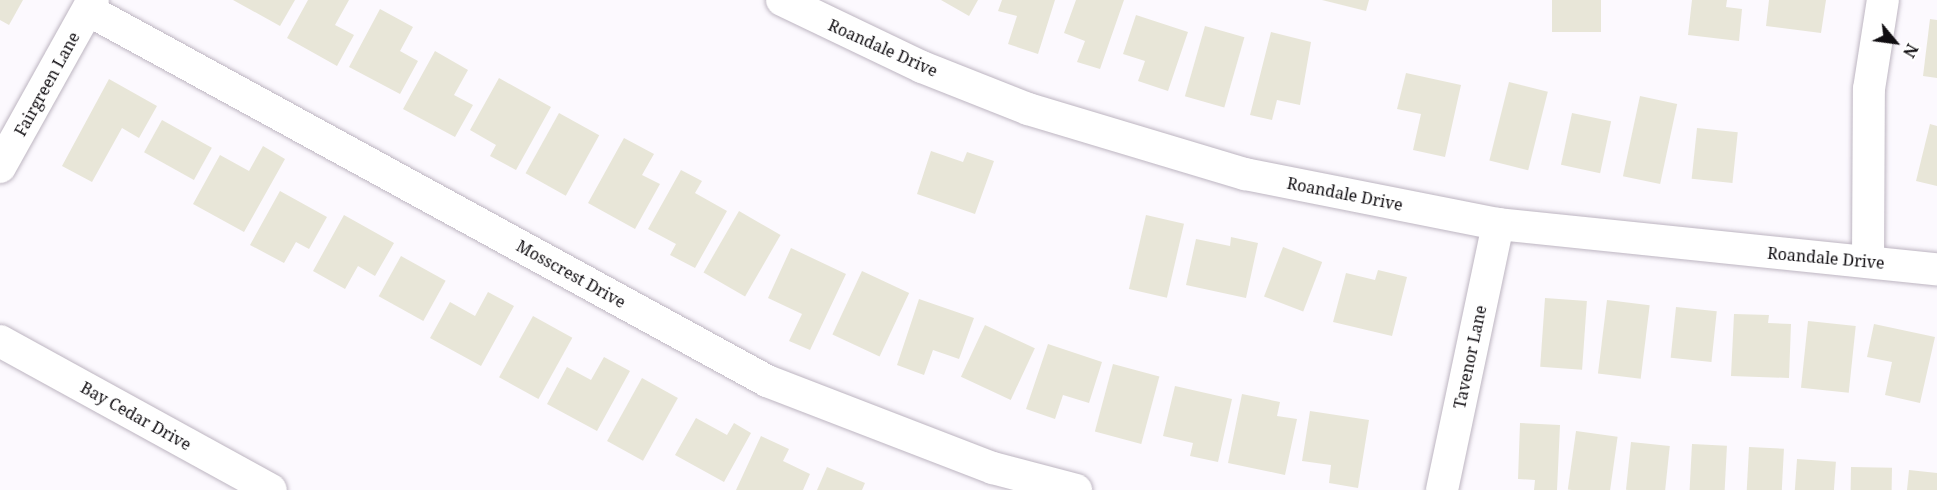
<!DOCTYPE html>
<html>
<head>
<meta charset="utf-8">
<style>
  body { margin:0 }
  #map { position:relative; width:1937px; height:490px; overflow:hidden; background:#fcf9fe; font-family:"Noto Serif",serif }
  div>[style] { position:absolute }
  .building>* { inset:0; background:#e8e6d8; transform-origin:0 0 }
  .roads { filter:drop-shadow(0 0 2px #bdb5c1) drop-shadow(0 0 2px #bdb5c1) }
  .minor>* { height:32px; margin:-16px; padding:0 16px; transform-origin:16px; border-radius:16px; background:#fff }
  span { translate:-50% -50%; white-space:nowrap; text-align:center; line-height:1.15; -webkit-text-stroke:6px #fff; paint-order:stroke }
  .street-label { font-size:16px; color:#100d11 }
  .north { position:absolute; left:1865px; top:12px; width:60px; height:60px; -webkit-text-stroke:4px #fff; paint-order:stroke; rotate:119deg; font-size:16px; font-weight:700; line-height:24px; text-align:center; color:#100d11 }
  .north::after { content:''; display:block; margin:auto; width:21px; height:27px; background:#100d11; clip-path:polygon(50% 0,100% 100%,50% 72%,0 100%) }
</style>
</head>
<body>
<div id="map">
  <div class="building">
    <div style="clip-path:polygon(0 0,23px 0,9px 25px,0 20px)"></div>
    <div style="clip-path:polygon(233px 0,295px 0,280px 26px)"></div>
    <div style="clip-path:polygon(308px 0,349px 0,335px 25px,354px 35px,337px 66px,287px 38px)"></div>
    <div style="clip-path:polygon(941px 0,978px 0,969px 16px)"></div>
    <div style="clip-path:polygon(1002px 0,1055px 0,1038px 54px,1008px 44px,1017px 16px,998px 11px)"></div>
    <div style="clip-path:polygon(1076px 0,1124px 0,1100px 69px,1077px 62px,1085px 41px,1064px 33px)"></div>
    <div style="clip-path:polygon(1322px 0,1369px 0,1366px 11px)"></div>
    <div style="left:1552px;top:0;width:49px;height:32px"></div>
    <div style="clip-path:polygon(1692px 0,1727px 0,1726px 7px,1742px 9px,1739px 41px,1688px 35px)"></div>
    <div style="clip-path:polygon(1769px 0,1826px 0,1821px 33px,1766px 26px)"></div>
    <div style="clip-path:polygon(380px 9px,413px 27px,400px 51px,418px 61px,400px 94px,349px 67px)"></div>
    <div style="clip-path:polygon(1136px 15px,1188px 32px,1168px 91px,1138px 81px,1145px 61px,1123px 54px)"></div>
    <div style="clip-path:polygon(1930px 19px,1937px 20px,1937px 78px,1923px 76px)"></div>
    <div style="left:1205px;top:26px;width:41px;height:73px;rotate:16deg"></div>
    <div style="clip-path:polygon(1271px 32px,1311px 42px,1300px 105px,1277px 100px,1272px 120px,1250px 115px)"></div>
    <div style="clip-path:polygon(435px 51px,468px 70px,454px 95px,473px 105px,455px 137px,403px 109px)"></div>
    <div style="clip-path:polygon(1406px 73px,1461px 85px,1445px 157px,1413px 150px,1421px 114px,1397px 109px)"></div>
    <div style="clip-path:polygon(499px 78px,551px 107px,516px 170px,490px 156px,496px 145px,470px 130px)"></div>
    <div style="clip-path:polygon(109px 79px,157px 106px,139px 138px,122px 128px,92px 182px,62px 166px)"></div>
    <div style="left:1509px;top:82px;width:40px;height:81px;rotate:14deg"></div>
    <div style="left:1640px;top:96px;width:38px;height:82px;rotate:12deg"></div>
    <div style="left:559px;top:113px;width:46px;height:69px;rotate:29deg"></div>
    <div style="left:1572px;top:113px;width:40px;height:53px;rotate:12deg"></div>
    <div style="left:162px;top:120px;width:57px;height:37px;rotate:29deg"></div>
    <div style="clip-path:polygon(1930px 124px,1937px 126px,1937px 186px,1916px 181px)"></div>
    <div style="left:1697px;top:128px;width:41px;height:51px;rotate:6deg"></div>
    <div style="clip-path:polygon(624px 138px,654px 154px,642px 175px,660px 184px,635px 229px,588px 203px)"></div>
    <div style="clip-path:polygon(263px 146px,285px 159px,244px 232px,193px 204px,220px 155px,249px 171px)"></div>
    <div style="clip-path:polygon(931px 151px,963px 162px,967px 152px,994px 161px,975px 214px,917px 194px)"></div>
    <div style="clip-path:polygon(681px 170px,702px 181px,695px 193px,727px 211px,695px 268px,670px 255px,676px 244px,648px 229px)"></div>
    <div style="clip-path:polygon(280px 191px,327px 217px,309px 249px,296px 242px,284px 263px,250px 245px)"></div>
    <div style="left:739px;top:211px;width:48px;height:71px;rotate:30deg"></div>
    <div style="clip-path:polygon(344px 215px,394px 243px,375px 276px,358px 266px,345px 289px,313px 271px)"></div>
    <div style="left:1146px;top:215px;width:39px;height:76px;rotate:13deg"></div>
    <div style="clip-path:polygon(1231px 237px,1258px 243px,1246px 298px,1186px 285px,1196px 239px,1230px 246px)"></div>
    <div style="left:1283px;top:247px;width:42px;height:53px;rotate:21deg"></div>
    <div style="clip-path:polygon(791px 248px,846px 274px,810px 350px,789px 341px,802px 314px,768px 298px)"></div>
    <div style="left:401px;top:256px;width:51px;height:46px;rotate:29deg"></div>
    <div style="clip-path:polygon(1378px 270px,1407px 277px,1392px 336px,1333px 322px,1346px 273px,1375px 280px)"></div>
    <div style="left:862px;top:271px;width:52px;height:70px;rotate:25deg"></div>
    <div style="clip-path:polygon(488px 292px,514px 306px,481px 366px,430px 338px,450px 302px,475px 316px)"></div>
    <div style="left:1545px;top:298px;width:42px;height:69px;rotate:4deg"></div>
    <div style="clip-path:polygon(919px 299px,974px 318px,959px 359px,933px 350px,924px 375px,897px 365px)"></div>
    <div style="left:1607px;top:300px;width:43px;height:74px;rotate:7deg"></div>
    <div style="left:1676px;top:307px;width:41px;height:51px;rotate:6deg"></div>
    <div style="clip-path:polygon(1734px 314px,1769px 315px,1768px 323px,1791px 324px,1789px 378px,1731px 376px)"></div>
    <div style="left:533px;top:316px;width:45px;height:70px;rotate:29deg"></div>
    <div style="left:1808px;top:321px;width:48px;height:67px;rotate:6deg"></div>
    <div style="clip-path:polygon(1874px 324px,1935px 337px,1920px 403px,1885px 395px,1892px 362px,1867px 357px)"></div>
    <div style="left:985px;top:325px;width:55px;height:57px;rotate:25deg"></div>
    <div style="clip-path:polygon(1048px 344px,1102px 362px,1089px 403px,1063px 395px,1055px 419px,1026px 409px)"></div>
    <div style="clip-path:polygon(604px 357px,630px 371px,597px 431px,547px 404px,567px 367px,591px 380px)"></div>
    <div style="left:1113px;top:364px;width:48px;height:70px;rotate:15deg"></div>
    <div style="left:642px;top:378px;width:41px;height:72px;rotate:29deg"></div>
    <div style="clip-path:polygon(1175px 386px,1232px 399px,1218px 462px,1190px 456px,1193px 443px,1163px 436px)"></div>
    <div style="clip-path:polygon(1242px 394px,1280px 402px,1277px 416px,1297px 419px,1285px 475px,1228px 463px)"></div>
    <div style="clip-path:polygon(1310px 411px,1369px 420px,1358px 488px,1329px 483px,1331px 465px,1302px 461px)"></div>
    <div style="clip-path:polygon(696px 418px,727px 435px,734px 423px,751px 433px,724px 482px,675px 455px)"></div>
    <div style="clip-path:polygon(1520px 423px,1560px 425px,1557px 490px,1534px 490px,1535px 480px,1518px 479px)"></div>
    <div style="left:1576px;top:431px;width:42px;height:59px;rotate:8deg"></div>
    <div style="clip-path:polygon(761px 436px,789px 449px,783px 461px,810px 474px,803px 490px,736px 490px)"></div>
    <div style="left:1631px;top:442px;width:39px;height:48px;rotate:6deg"></div>
    <div style="left:1692px;top:444px;width:35px;height:46px;rotate:3deg"></div>
    <div style="left:1749px;top:447px;width:35px;height:43px;rotate:3deg"></div>
    <div style="left:1797px;top:459px;width:39px;height:31px;rotate:4deg"></div>
    <div style="clip-path:polygon(827px 467px,865px 483px,862px 490px,817px 490px)"></div>
    <div style="left:1851px;top:467px;width:41px;height:23px;rotate:1deg"></div>
    <div style="clip-path:polygon(1909px 470px,1937px 473px,1937px 490px,1907px 490px)"></div>
  </div>
  <div class="roads">
    <div class="minor">
      <div style="left:782px;top:0;width:155px;rotate:25.6deg"></div>
      <div style="left:922px;top:67px;width:114px;rotate:21.6deg"></div>
      <div style="left:1028px;top:109px;width:227px;rotate:16.7deg"></div>
      <div style="left:1245px;top:174px;width:258px;rotate:11.2deg"></div>
      <div style="left:1498px;top:224px;width:441px;rotate:5.9deg"></div>
      <div style="left:88px;top:10px;width:774px;rotate:28.65deg"></div>
      <div style="left:767px;top:381px;width:242px;rotate:21.1deg"></div>
      <div style="left:993px;top:468px;width:86px;rotate:14.8deg"></div>
      <div style="left:0;top:167px;width:191px;rotate:-60.9deg"></div>
      <div style="left:1868px;top:261px;width:172px;rotate:-89.7deg"></div>
      <div style="left:1869px;top:89px;width:90px;rotate:-81.1deg"></div>
      <div style="left:0;top:341px;width:309px;rotate:28.8deg"></div>
      <div style="left:1442px;top:490px;width:272px;rotate:-78.1deg"></div>
    </div>
  </div>
  <div class="street-label">
    <span style="left:883px;top:48px;rotate:24deg">Roandale Drive</span>
    <span style="left:47px;top:84px;rotate:-61deg">Fairgreen Lane</span>
    <span style="left:1345px;top:194px;rotate:11deg">Roandale Drive</span>
    <span style="left:1826px;top:258px;rotate:5deg">Roandale Drive</span>
    <span style="left:571px;top:274px;rotate:29deg">Mosscrest Drive</span>
    <span style="left:1470px;top:357px;rotate:-78deg">Tavenor Lane</span>
    <span style="left:136px;top:416px;rotate:29deg">Bay Cedar Drive</span>
  </div>
  <div class="north">N</div>
</div>
</body>
</html>
